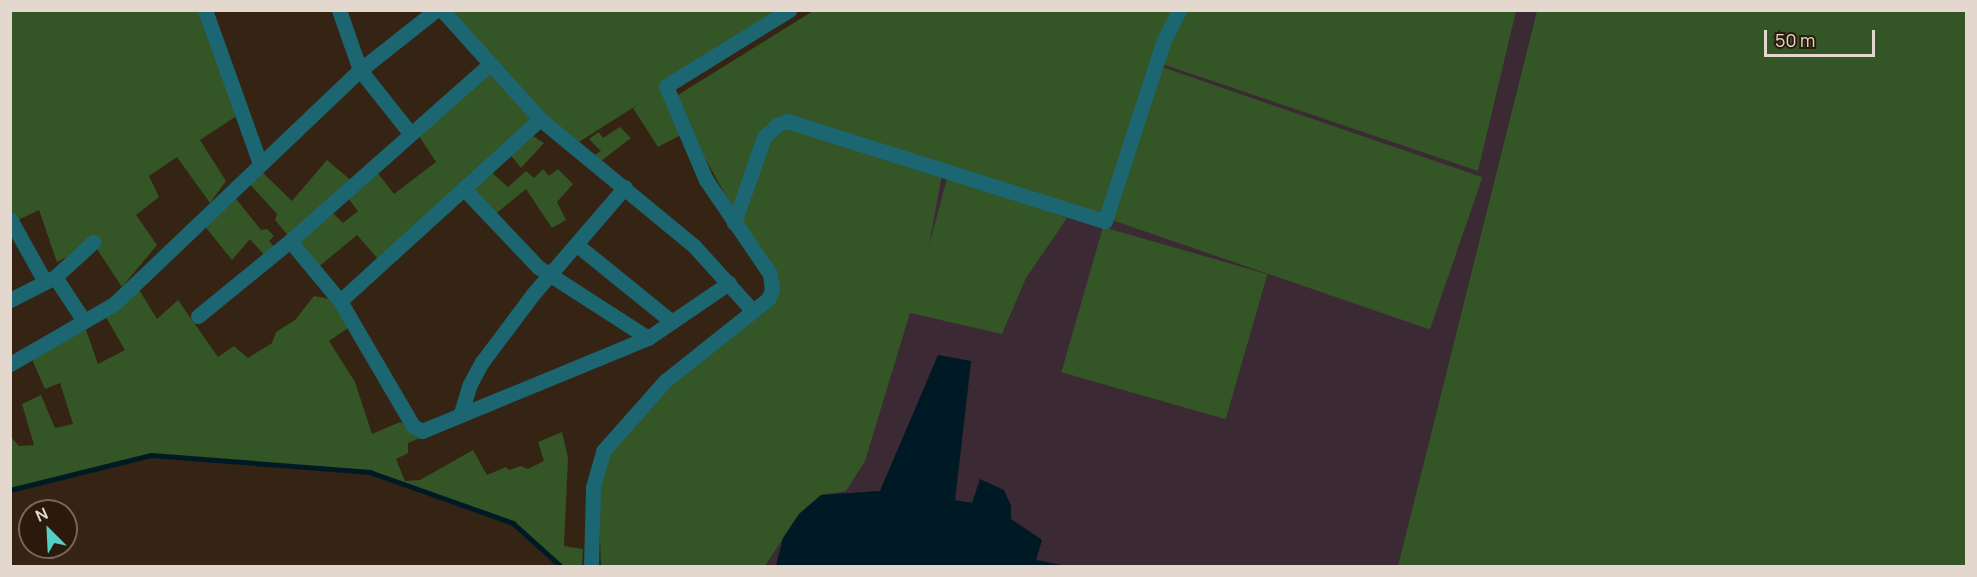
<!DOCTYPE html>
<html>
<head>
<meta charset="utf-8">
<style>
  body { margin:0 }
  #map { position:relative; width:1977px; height:577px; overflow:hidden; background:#352414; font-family:Manrope,sans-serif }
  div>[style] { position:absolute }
  .industrial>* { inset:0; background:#3b2933 }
  .green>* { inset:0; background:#345526; transform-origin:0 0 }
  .water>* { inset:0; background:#001a25 }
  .stream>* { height:4.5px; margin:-2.25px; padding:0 2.25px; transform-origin:2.25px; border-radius:2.25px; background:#001a25 }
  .minor>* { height:15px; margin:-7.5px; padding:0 7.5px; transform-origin:7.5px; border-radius:7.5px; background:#1b6670 }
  span { translate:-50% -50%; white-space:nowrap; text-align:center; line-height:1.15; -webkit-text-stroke:6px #2b1a0b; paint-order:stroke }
  .frame { position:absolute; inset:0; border:12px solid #e4d8ce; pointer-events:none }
  .north { position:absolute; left:18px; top:499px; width:60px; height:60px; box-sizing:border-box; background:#2b1a0b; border:2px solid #756659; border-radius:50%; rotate:336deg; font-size:16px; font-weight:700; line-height:24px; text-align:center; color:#e4d8ce }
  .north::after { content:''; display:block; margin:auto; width:21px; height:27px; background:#55cec5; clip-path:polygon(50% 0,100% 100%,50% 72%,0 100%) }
  .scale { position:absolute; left:1764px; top:30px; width:111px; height:27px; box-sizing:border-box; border:3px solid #e4d8ce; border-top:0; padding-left:8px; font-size:18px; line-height:21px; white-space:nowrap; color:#e4d8ce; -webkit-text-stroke:4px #2b1a0b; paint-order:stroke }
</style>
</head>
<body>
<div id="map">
  <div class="industrial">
    <div style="clip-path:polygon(840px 11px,1966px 11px,1966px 566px,1065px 566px,1036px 560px,1042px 540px,1011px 519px,1011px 506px,955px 501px,971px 362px,939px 355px,880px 491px,821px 495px,783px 538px,776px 566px,738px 566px)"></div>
  </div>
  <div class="green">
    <div style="clip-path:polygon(10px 11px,203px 11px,238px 115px,200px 140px,226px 181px,210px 203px,177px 157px,149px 176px,159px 197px,136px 215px,157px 245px,122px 287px,93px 243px,57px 262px,39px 210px,18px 220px,11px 209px)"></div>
    <div style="clip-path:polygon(evenodd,449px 11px,790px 11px,666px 86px,679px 136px,658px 147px,633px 108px,645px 100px,571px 147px,539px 118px,378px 259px,357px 235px,316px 269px,275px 220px,277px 214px,247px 181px,261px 171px,292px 201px,327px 160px,354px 183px,377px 172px,394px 194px,436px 162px,419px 136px,488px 65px,449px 11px,344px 193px,358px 211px,343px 223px,331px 211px,344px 193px)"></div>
    <div style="clip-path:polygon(813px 11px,1175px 11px,1101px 216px,798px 119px,766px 127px,735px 212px,686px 124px,678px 95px)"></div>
    <div style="clip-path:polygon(1184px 11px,1516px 11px,1478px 171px,1159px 63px)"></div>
    <div style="clip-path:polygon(1537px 11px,1966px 11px,1966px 566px,1398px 566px)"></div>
    <div style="left:1159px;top:66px;width:342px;height:161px;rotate:19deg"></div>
    <div style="clip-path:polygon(787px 121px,943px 169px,929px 246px,949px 171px,1067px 218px,1026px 278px,1002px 334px,910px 313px,865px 461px,846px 491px,821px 495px,799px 514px,765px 566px,601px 566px,597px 463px,665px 381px,772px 290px,734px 223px,764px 137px)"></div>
    <div style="clip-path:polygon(620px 127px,631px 138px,597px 164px,590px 158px,601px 151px,589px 139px,599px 132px,603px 138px)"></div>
    <div style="clip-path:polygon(530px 134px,544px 143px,521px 168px,509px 153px)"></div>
    <div style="clip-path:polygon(488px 169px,508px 187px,526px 171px,534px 178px,543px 169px,549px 176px,558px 169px,573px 184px,557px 202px,566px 220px,552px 228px,526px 189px,494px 215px,465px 190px)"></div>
    <div style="clip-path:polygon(233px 195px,261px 230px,267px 229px,274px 236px,269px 241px,275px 248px,266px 257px,250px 239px,232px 260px,203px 224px)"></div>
    <div style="left:1103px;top:227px;width:171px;height:151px;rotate:16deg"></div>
    <div style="clip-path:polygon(138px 288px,157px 319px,178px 300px,218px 357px,234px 346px,248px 358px,272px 343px,276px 332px,295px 320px,314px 296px,340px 301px,348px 328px,329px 341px,355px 382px,372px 434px,400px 422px,425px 436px,408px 443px,408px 453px,396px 459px,405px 481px,420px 480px,473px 450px,487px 475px,506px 467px,509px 470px,521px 466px,528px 469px,544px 461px,538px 442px,562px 432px,568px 458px,564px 546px,583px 549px,582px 566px,561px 566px,513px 523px,370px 472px,151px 455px,11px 490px,10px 436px,19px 446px,34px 445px,22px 404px,41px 395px,55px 428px,73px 424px,60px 383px,45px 389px,31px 357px,85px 327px,98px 364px,125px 350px,104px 314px)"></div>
  </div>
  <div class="water">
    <div style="clip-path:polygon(938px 355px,971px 361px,955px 500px,972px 503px,980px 479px,1004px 490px,1011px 506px,1011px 519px,1042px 540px,1036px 560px,1066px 566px,776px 566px,783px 538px,799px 514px,821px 495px,880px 491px)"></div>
  </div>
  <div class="stream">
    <div style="left:10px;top:490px;width:145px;rotate:-13.9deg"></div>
    <div style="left:151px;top:455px;width:220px;rotate:4.4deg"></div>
    <div style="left:370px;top:472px;width:152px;rotate:19.6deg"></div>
    <div style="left:513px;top:523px;width:64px;rotate:41.9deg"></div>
  </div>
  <div class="minor">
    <div style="left:205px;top:10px;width:164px;rotate:70.3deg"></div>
    <div style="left:339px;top:10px;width:64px;rotate:70.7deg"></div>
    <div style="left:360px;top:70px;width:80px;rotate:51.6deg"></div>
    <div style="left:442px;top:10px;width:147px;rotate:48deg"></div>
    <div style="left:540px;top:119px;width:200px;rotate:39.5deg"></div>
    <div style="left:694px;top:246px;width:88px;rotate:47.8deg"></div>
    <div style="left:465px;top:190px;width:106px;rotate:46.5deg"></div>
    <div style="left:538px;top:267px;width:131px;rotate:32.8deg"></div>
    <div style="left:10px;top:219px;width:72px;rotate:60.9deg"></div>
    <div style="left:734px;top:223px;width:91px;rotate:-70.8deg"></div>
    <div style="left:764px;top:137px;width:18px;rotate:-43deg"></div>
    <div style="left:777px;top:125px;width:11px;rotate:-22deg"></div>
    <div style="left:787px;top:121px;width:333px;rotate:17.5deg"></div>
    <div style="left:1105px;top:221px;width:188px;rotate:-72deg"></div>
    <div style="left:1163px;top:42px;width:36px;rotate:-63deg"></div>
    <div style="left:290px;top:241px;width:78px;rotate:50.2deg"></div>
    <div style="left:340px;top:301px;width:145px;rotate:59.7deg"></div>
    <div style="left:413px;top:426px;width:10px;rotate:29deg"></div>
    <div style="left:422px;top:431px;width:244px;rotate:-22.4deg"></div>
    <div style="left:648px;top:338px;width:98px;rotate:-34.2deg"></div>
    <div style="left:577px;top:245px;width:122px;rotate:39deg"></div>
    <div style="left:55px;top:277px;width:53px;rotate:56.6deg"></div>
    <div style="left:10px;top:300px;width:51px;rotate:-27.1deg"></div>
    <div style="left:55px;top:277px;width:52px;rotate:-42.6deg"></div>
    <div style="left:340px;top:301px;width:270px;rotate:-42.3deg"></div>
    <div style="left:198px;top:316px;width:119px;rotate:-39.2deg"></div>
    <div style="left:290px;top:241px;width:266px;rotate:-41.5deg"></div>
    <div style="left:10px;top:364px;width:120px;rotate:-30deg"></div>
    <div style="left:114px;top:304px;width:340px;rotate:-43.6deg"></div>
    <div style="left:360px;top:70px;width:97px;rotate:-38.3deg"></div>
    <div style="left:461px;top:413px;width:28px;rotate:-73deg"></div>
    <div style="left:469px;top:386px;width:27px;rotate:-62deg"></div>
    <div style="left:482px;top:362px;width:85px;rotate:-53.1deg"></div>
    <div style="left:533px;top:294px;width:141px;rotate:-49.3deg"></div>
    <div style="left:591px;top:566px;width:79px;rotate:-88.5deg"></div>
    <div style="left:593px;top:487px;width:37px;rotate:-74deg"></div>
    <div style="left:603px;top:451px;width:94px;rotate:-48.5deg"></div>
    <div style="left:665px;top:381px;width:132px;rotate:-38.5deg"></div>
    <div style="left:768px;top:299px;width:10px;rotate:-66deg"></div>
    <div style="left:772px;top:290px;width:16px;rotate:-97deg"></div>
    <div style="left:770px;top:274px;width:114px;rotate:-124.2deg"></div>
    <div style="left:706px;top:180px;width:102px;rotate:-113.1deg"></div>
    <div style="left:666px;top:86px;width:145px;rotate:-31.7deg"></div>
  </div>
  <div class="frame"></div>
  <div class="north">N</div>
  <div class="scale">50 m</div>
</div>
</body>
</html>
